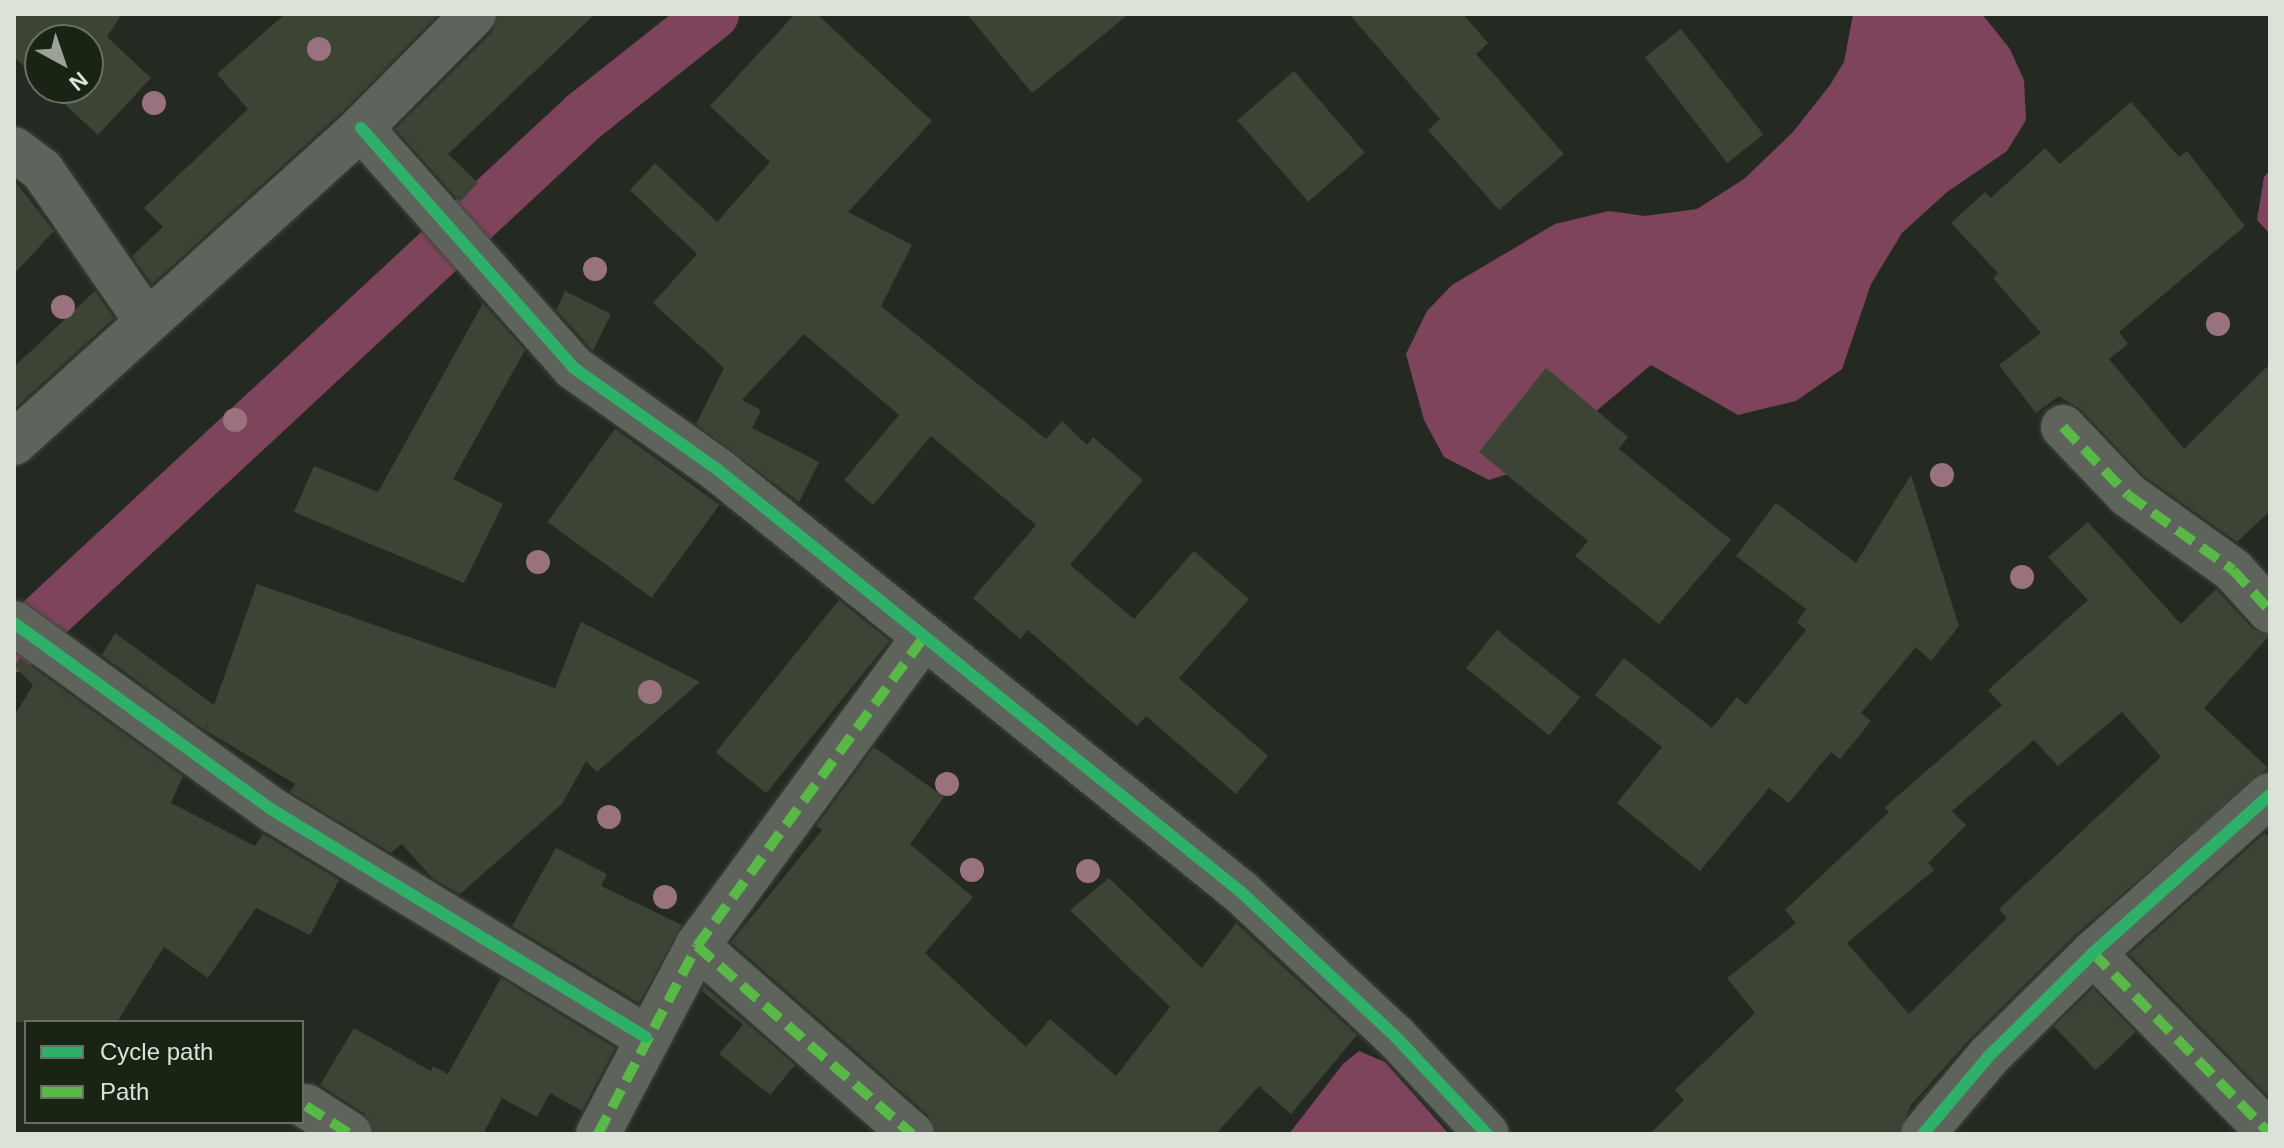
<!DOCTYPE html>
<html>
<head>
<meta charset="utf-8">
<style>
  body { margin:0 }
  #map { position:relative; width:2284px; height:1148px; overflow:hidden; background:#242a21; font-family:Arial,sans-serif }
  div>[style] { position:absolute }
  .water>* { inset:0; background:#7e445c }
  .canal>* { height:52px; margin:-26px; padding:0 26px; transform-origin:26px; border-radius:26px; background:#7e445c }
  .building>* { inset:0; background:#3c4436; transform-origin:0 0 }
  .roads { filter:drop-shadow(0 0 2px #3f443c) drop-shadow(0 0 2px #3f443c) }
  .minor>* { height:44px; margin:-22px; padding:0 22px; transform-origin:22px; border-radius:22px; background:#5e635c }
  .quiet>* { height:10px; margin-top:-5px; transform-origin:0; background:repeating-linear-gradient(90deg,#58b947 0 20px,transparent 0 30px) }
  .cycleway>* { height:12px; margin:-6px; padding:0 6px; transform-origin:6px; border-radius:6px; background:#2db169 }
  .trees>* { width:24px; height:24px; margin:-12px; border-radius:50%; background:#99727d }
  span { translate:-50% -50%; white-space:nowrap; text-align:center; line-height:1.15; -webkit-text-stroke:8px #192414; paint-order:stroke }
  .frame { position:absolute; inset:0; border:16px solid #dbe2d7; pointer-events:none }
  .legend { position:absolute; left:24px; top:1020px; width:280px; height:104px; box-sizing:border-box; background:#192414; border:2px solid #677062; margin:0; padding:10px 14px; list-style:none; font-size:24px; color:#dbe2d7 }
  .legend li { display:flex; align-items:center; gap:16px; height:40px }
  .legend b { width:40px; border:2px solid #677062 }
  .north { position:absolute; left:24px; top:24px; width:80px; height:80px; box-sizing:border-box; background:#192414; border:2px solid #677062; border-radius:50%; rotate:140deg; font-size:22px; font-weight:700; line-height:32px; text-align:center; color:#dbe2d7 }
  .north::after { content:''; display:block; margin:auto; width:28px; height:36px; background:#9ba297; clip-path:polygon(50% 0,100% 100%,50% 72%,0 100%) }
</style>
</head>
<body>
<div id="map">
  <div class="water">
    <div style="clip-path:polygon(1853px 14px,1982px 14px,2010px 49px,2024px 80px,2026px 120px,2007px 151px,1947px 192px,1902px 233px,1871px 284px,1842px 369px,1796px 401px,1738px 415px,1651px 365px,1544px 455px,1514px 472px,1489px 480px,1444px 457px,1424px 420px,1406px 354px,1427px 311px,1452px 285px,1555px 224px,1609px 211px,1645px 216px,1697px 209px,1744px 179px,1793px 132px,1830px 85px,1844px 62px)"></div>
    <div style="clip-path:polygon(2270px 170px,2270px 234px,2257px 220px,2264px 177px)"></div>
    <div style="clip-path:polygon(1359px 1051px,1385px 1062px,1449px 1134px,1289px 1134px,1343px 1064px)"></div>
  </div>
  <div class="canal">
    <div style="left:14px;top:646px;width:777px;rotate:-42.91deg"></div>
    <div style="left:583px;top:117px;width:166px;rotate:-38.4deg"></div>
  </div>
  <div class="building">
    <div style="clip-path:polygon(14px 14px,122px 14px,107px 37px,151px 78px,98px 135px,47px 88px,88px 88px,88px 40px,40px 40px,40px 81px,14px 57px)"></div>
    <div style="clip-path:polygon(285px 14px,439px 14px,344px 110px,152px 284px,132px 256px,163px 227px,144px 208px,248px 109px,217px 74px)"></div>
    <div style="clip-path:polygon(498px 14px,595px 14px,448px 154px,478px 183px,460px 202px,395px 129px,492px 32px)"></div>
    <div style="clip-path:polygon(795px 14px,817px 14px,932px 121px,848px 212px,912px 245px,881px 306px,1046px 439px,1062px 421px,1087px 445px,1093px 437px,1143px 480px,1070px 565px,1134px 619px,1194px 551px,1249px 599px,1179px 678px,1268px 756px,1236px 794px,1146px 716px,1137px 726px,1028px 630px,1020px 639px,973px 598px,1036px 525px,931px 436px,873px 505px,844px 480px,899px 415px,804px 334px,742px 400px,761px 410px,752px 428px,819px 462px,799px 502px,696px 424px,724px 368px,653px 303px,697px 254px,630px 190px,655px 163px,717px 222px,770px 162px,710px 106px)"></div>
    <div style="clip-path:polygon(967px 14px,1129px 14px,1032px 93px)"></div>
    <div style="clip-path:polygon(1349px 14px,1463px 14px,1488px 43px,1476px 54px,1564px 154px,1499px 210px,1428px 130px,1440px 119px)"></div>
    <div style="left:1681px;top:29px;width:134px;height:46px;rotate:52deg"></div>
    <div style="left:1294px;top:71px;width:108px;height:75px;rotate:49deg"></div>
    <div style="clip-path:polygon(2131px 102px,2179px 157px,2187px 151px,2245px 226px,2119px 332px,2128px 344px,2109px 359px,2184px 449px,2270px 364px,2270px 511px,2237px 542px,2144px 476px,2080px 409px,2059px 396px,2036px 413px,1999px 365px,2041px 333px,1993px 278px,1998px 273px,1951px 223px,1985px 192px,1991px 198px,2045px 148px,2060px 164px)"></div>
    <div style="clip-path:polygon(14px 180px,54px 231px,14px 274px)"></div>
    <div style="clip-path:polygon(95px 291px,114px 318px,14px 409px,14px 367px)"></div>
    <div style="clip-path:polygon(565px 291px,611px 314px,593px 351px,556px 310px)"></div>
    <div style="clip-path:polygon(483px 303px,525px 350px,453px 479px,503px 504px,464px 583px,294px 512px,314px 466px,378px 492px)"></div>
    <div style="clip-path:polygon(1546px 368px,1628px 437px,1619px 449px,1731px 540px,1659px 624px,1575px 556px,1588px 541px,1479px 452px)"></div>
    <div style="left:615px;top:429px;width:129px;height:115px;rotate:36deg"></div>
    <div style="clip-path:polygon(1911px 475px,1959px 626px,1931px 661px,1916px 647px,1861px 713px,1871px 721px,1840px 759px,1831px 752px,1789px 803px,1769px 788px,1700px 871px,1617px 803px,1662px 747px,1595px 695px,1624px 658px,1712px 728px,1737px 697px,1746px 705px,1806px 630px,1797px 622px,1806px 609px,1736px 556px,1776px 503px,1856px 563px)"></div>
    <div style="clip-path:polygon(evenodd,2088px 522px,2181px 624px,2216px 589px,2252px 628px,2270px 635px,2204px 708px,2268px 768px,2076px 934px,1970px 1039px,1911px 1105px,1899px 1134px,1650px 1134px,1684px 1100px,1675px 1090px,1755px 1013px,1727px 978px,1796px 923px,1785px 910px,1889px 812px,1884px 808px,2002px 705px,1988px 690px,2088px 600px,2048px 557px,2088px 522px,2122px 712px,2161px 757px,1999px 909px,2007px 918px,1909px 1014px,1847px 943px,1934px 870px,1928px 863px,1966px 825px,1952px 811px,2034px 740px,2058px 766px,2122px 712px)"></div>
    <div style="clip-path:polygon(257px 584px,555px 688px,581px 622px,700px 682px,597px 772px,586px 761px,562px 804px,460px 894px,432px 878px,402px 844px,391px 853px,290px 792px,295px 784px,205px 730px,210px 717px,204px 730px,102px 655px,115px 633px,214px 705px)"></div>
    <div style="left:839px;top:600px;width:65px;height:196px;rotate:39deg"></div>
    <div style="left:1497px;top:630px;width:107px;height:49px;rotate:39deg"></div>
    <div style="clip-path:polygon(20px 658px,183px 776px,171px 803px,255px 846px,263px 834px,339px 880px,310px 935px,256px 908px,208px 978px,164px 947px,117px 1022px,14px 1022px,14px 716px,33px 685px,14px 666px)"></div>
    <div style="clip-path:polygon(874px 747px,944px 797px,910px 844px,973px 897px,925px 953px,1026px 1047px,1050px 1019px,1116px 1076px,1170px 1007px,1070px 910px,1109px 878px,1202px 968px,1236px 923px,1357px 1035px,1291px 1114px,1259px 1086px,1216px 1134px,936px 1134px,928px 1115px,731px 942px,822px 830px,816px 826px)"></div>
    <div style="clip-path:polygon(2265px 833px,2270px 839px,2270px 1098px,2129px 954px)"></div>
    <div style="clip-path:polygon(556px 848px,607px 874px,601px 886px,682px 925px,639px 1003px,512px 926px)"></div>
    <div style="clip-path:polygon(501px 978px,615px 1048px,582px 1111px,550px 1093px,537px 1117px,502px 1098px,483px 1134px,375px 1134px,364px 1113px,320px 1085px,354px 1028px,431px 1071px,433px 1066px,448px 1074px)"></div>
    <div style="clip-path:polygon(704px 986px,795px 1065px,770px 1095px,719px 1054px,743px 1025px,702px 991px)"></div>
    <div style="left:2093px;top:988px;width:61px;height:55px;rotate:46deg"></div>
  </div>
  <div class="roads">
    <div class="minor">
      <div style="left:361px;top:128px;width:321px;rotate:48.4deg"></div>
      <div style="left:574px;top:368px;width:176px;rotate:35.3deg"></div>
      <div style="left:718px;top:470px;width:672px;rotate:38.9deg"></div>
      <div style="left:1241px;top:892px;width:211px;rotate:43.1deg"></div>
      <div style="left:1395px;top:1036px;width:134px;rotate:46.8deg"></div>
      <div style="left:14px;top:149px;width:35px;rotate:37deg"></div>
      <div style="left:42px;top:170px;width:183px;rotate:55.3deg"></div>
      <div style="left:2063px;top:427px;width:94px;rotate:46.3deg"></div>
      <div style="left:2128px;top:495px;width:129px;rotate:35.5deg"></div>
      <div style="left:2233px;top:570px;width:55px;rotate:47.9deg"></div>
      <div style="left:14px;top:443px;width:469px;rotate:-42.2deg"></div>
      <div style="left:361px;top:128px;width:161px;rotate:-45.3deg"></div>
      <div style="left:14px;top:623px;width:321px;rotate:35.9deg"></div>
      <div style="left:274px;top:811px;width:435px;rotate:31.3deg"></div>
      <div style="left:697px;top:946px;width:286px;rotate:41.2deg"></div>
      <div style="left:2093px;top:953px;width:253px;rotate:45.6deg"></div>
      <div style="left:306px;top:1106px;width:52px;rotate:32.5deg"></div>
      <div style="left:598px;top:1134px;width:212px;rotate:-62.2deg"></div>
      <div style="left:697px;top:946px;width:383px;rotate:-53.7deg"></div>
      <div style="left:1923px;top:1134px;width:101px;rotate:-49.8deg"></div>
      <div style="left:1988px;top:1057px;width:148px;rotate:-44.7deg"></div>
      <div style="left:2093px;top:953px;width:237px;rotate:-41.8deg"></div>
    </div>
  </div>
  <div class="quiet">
    <div style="left:2063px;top:427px;width:94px;rotate:46.3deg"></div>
    <div style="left:2128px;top:495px;width:129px;rotate:35.5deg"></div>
    <div style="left:2233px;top:570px;width:55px;rotate:47.9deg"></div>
    <div style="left:697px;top:946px;width:286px;rotate:41.2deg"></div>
    <div style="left:2093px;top:953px;width:253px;rotate:45.6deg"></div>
    <div style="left:306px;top:1106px;width:52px;rotate:32.5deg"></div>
    <div style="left:598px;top:1134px;width:212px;rotate:-62.2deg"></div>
    <div style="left:697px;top:946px;width:383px;rotate:-53.7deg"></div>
  </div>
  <div class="cycleway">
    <div style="left:361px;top:128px;width:321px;rotate:48.4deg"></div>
    <div style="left:574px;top:368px;width:176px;rotate:35.3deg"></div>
    <div style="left:718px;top:470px;width:672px;rotate:38.9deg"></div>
    <div style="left:1241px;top:892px;width:211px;rotate:43.1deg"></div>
    <div style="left:1395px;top:1036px;width:134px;rotate:46.8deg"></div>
    <div style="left:14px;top:623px;width:321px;rotate:35.9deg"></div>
    <div style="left:274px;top:811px;width:435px;rotate:31.3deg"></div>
    <div style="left:1923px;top:1134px;width:101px;rotate:-49.8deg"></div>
    <div style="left:1988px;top:1057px;width:148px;rotate:-44.7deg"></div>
    <div style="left:2093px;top:953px;width:237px;rotate:-41.8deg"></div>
  </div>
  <div class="trees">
    <div style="left:319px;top:49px"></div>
    <div style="left:154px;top:103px"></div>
    <div style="left:595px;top:269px"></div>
    <div style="left:63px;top:307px"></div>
    <div style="left:2218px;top:324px"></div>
    <div style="left:235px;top:420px"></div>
    <div style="left:1942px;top:475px"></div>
    <div style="left:538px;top:562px"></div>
    <div style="left:2022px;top:577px"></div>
    <div style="left:650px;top:692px"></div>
    <div style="left:947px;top:784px"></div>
    <div style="left:609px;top:817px"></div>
    <div style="left:972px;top:870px"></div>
    <div style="left:1088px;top:871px"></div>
    <div style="left:665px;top:897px"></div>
  </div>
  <div class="frame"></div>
  <ul class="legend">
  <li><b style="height:10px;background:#2db169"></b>Cycle path</li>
  <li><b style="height:10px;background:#58b947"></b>Path</li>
  </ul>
  <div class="north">N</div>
</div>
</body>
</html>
